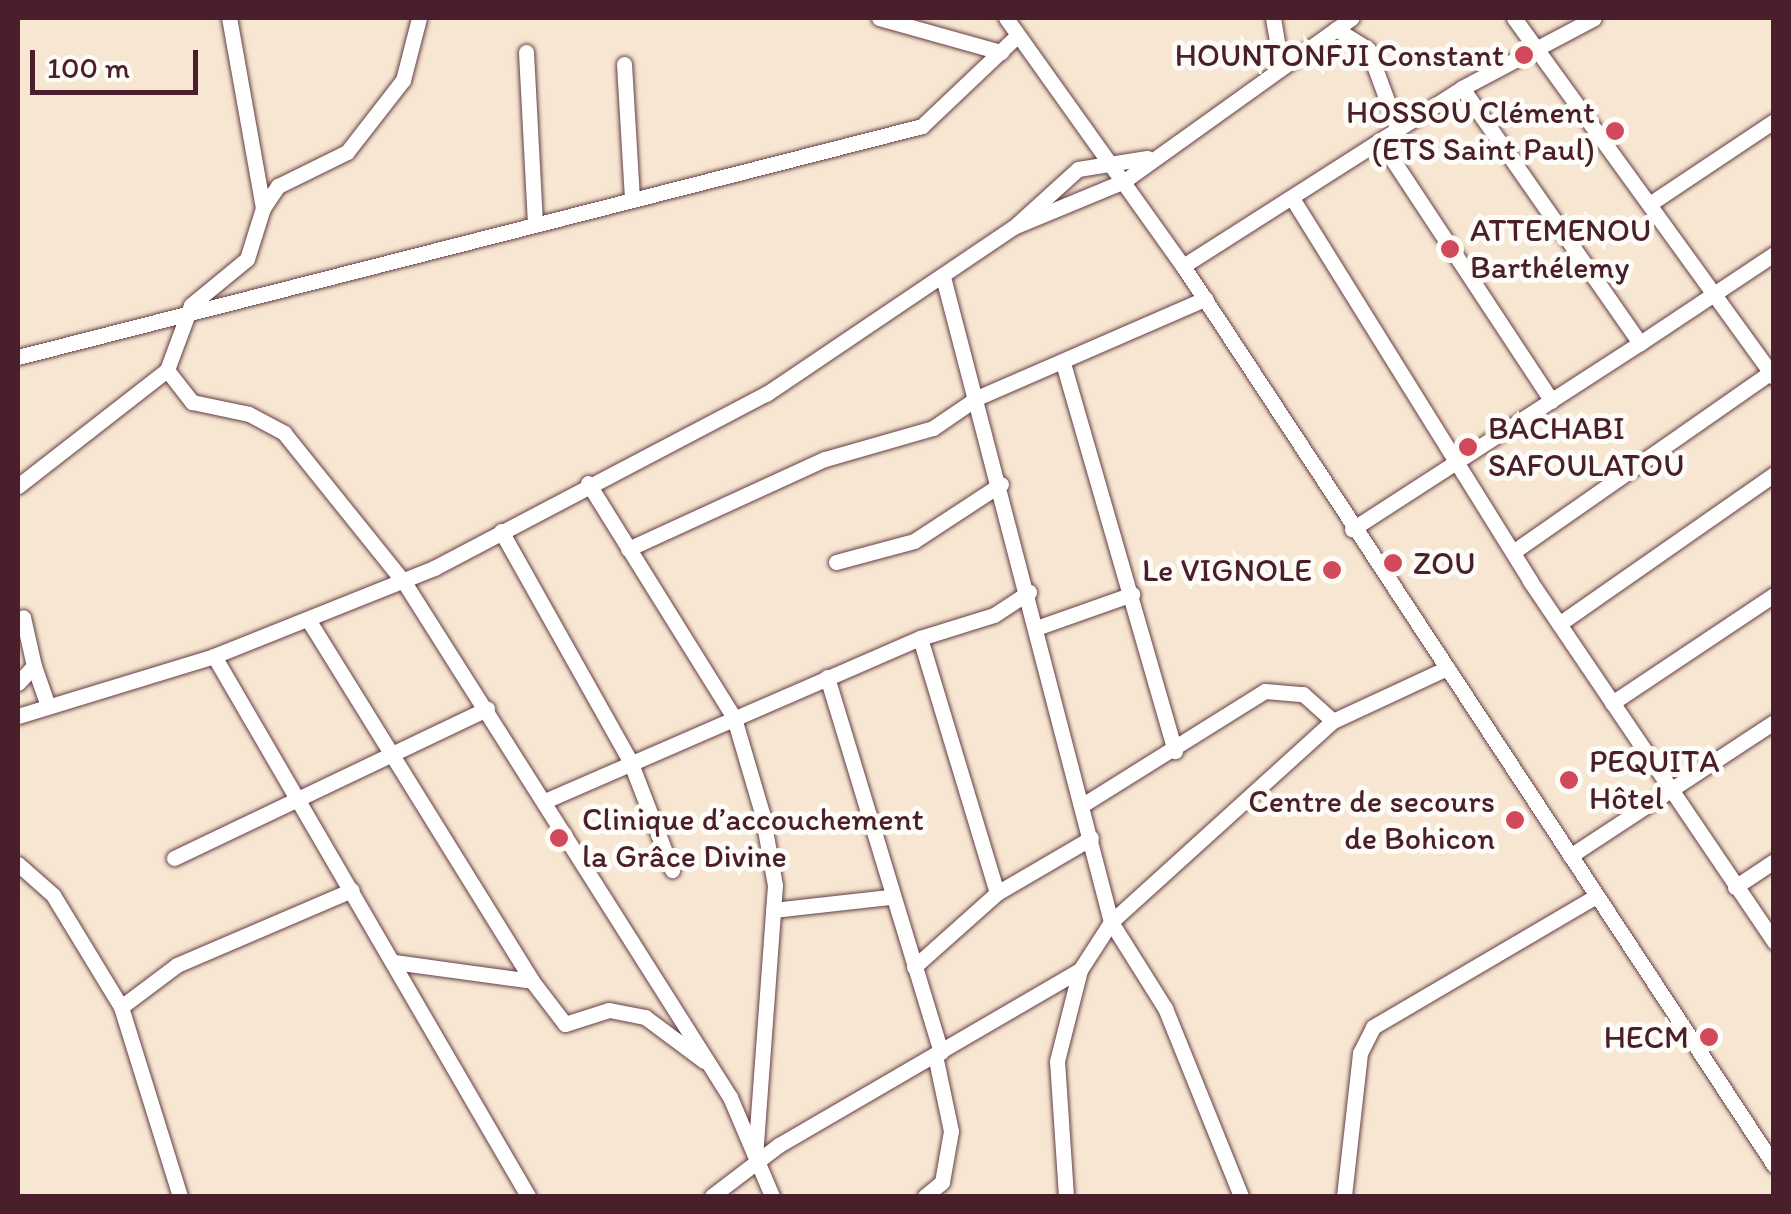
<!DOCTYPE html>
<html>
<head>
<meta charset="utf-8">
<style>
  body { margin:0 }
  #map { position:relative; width:1791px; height:1214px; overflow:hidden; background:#f7e6d1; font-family:Itim,sans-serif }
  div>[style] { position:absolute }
  .roads { filter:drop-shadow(0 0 2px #643d44) drop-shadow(0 0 2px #643d44) }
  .minor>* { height:15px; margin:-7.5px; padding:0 7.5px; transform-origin:7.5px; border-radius:7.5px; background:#fff }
  .dots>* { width:28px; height:28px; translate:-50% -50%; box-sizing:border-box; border:5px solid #fdfcf7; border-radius:50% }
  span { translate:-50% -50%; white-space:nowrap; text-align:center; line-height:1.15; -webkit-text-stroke:10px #fdfcf7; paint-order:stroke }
  .poi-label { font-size:32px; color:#4a1f2b }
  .right { translate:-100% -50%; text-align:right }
  .left { translate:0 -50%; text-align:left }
  .frame { position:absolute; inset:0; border:20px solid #4a1f2b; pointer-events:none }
  .scale { position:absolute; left:30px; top:50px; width:168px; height:45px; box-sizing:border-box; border:5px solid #4a1f2b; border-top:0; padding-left:12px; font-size:30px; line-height:35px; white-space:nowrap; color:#4a1f2b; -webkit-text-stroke:8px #fdfcf7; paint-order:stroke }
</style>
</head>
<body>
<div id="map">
  <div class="roads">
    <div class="minor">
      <div style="left:879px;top:18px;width:127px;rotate:15.6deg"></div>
      <div style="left:1006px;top:18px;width:305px;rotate:54.5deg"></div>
      <div style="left:1183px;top:266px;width:1076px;rotate:56.68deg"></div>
      <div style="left:1273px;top:18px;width:48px;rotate:80.3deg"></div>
      <div style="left:1514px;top:18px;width:443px;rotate:54.1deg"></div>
      <div style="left:1336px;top:29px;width:38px;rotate:32deg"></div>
      <div style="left:1368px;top:49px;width:86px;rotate:69.7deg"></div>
      <div style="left:526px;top:52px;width:169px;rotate:87deg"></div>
      <div style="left:624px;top:64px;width:133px;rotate:86.6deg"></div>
      <div style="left:1462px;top:88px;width:149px;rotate:-27.9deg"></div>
      <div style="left:1381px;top:142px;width:310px;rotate:56.6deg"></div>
      <div style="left:1292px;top:198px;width:451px;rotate:58.1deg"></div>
      <div style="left:1530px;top:581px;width:436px;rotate:55.9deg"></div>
      <div style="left:1651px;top:203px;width:148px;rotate:-33.7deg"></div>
      <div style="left:263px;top:208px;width:27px;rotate:-56deg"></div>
      <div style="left:278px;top:186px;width:77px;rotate:-26.2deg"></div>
      <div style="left:347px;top:152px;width:91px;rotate:-52.1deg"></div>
      <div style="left:403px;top:80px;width:64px;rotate:-75.5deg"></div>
      <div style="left:1018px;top:225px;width:115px;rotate:-22.5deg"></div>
      <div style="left:1124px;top:181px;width:280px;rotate:-35.6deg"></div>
      <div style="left:1183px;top:266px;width:331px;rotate:-32.5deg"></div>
      <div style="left:1462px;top:88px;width:311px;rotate:55.1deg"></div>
      <div style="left:1640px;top:343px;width:343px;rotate:147.1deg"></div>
      <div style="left:943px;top:277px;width:667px;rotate:75.4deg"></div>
      <div style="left:1111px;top:922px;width:102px;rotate:57.9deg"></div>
      <div style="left:1165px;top:1008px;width:203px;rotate:68deg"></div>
      <div style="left:1640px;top:343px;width:161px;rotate:-33.6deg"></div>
      <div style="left:18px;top:357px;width:933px;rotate:-14.33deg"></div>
      <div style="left:922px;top:126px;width:131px;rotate:-43.5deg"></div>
      <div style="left:1063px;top:363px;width:404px;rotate:73.9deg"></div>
      <div style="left:167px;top:370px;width:41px;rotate:52deg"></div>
      <div style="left:192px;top:402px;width:58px;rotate:11.9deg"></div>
      <div style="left:249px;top:414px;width:40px;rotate:28deg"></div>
      <div style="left:284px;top:433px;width:191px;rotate:51.2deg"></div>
      <div style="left:404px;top:582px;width:610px;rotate:57.67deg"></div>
      <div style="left:730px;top:1097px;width:108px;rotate:67deg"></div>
      <div style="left:588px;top:483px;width:277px;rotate:58.1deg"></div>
      <div style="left:734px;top:718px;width:99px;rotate:73.6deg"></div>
      <div style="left:762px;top:813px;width:73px;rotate:79.8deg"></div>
      <div style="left:775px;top:885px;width:262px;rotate:94.2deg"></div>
      <div style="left:18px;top:486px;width:189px;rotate:-37.9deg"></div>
      <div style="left:167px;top:370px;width:69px;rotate:-69.7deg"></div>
      <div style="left:191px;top:305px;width:72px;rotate:-39.4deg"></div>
      <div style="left:247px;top:259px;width:53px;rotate:-72.6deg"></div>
      <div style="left:263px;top:208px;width:193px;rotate:-100.1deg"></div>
      <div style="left:501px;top:531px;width:264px;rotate:60.7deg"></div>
      <div style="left:630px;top:761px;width:117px;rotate:68.9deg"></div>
      <div style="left:628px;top:549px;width:217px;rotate:-24.6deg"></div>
      <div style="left:825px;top:459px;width:112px;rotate:-16deg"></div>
      <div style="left:933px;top:428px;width:53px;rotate:-34.3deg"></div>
      <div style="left:977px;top:398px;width:249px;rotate:-23.5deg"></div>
      <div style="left:1513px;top:552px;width:315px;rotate:-34.9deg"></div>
      <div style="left:836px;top:562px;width:81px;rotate:-15.1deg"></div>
      <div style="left:914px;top:541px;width:104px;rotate:-33.2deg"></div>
      <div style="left:309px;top:621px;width:423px;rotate:58.2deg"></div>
      <div style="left:1559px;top:624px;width:262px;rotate:-34.9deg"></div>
      <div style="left:1039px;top:627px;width:99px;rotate:-19.5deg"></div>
      <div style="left:920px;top:638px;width:266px;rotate:73.2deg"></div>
      <div style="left:214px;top:656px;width:625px;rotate:59.82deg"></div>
      <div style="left:34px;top:666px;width:42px;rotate:70.7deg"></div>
      <div style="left:827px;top:677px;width:392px;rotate:73.1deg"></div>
      <div style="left:18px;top:683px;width:23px;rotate:-47deg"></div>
      <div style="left:34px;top:666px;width:50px;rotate:-102.7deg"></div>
      <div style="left:1612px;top:703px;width:195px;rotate:-33.7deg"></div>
      <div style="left:18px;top:716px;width:205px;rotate:-17deg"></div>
      <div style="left:214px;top:656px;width:237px;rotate:-21.8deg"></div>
      <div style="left:434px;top:568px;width:375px;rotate:-27.7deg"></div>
      <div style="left:766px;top:394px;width:299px;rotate:-34deg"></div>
      <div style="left:1014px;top:227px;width:86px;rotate:-42.2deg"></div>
      <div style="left:1078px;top:169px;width:70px;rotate:-9.1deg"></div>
      <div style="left:545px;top:801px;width:409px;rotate:-23.5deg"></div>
      <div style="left:920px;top:638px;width:77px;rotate:-17.3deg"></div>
      <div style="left:994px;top:615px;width:42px;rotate:-33.3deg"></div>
      <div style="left:1084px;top:804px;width:213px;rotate:-32deg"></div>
      <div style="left:1265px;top:691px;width:38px;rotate:5deg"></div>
      <div style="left:1303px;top:694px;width:40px;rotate:42deg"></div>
      <div style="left:1570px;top:856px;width:244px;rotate:-33.3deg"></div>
      <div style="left:174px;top:858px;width:347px;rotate:-25.5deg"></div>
      <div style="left:18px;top:864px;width:47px;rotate:41.5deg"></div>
      <div style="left:53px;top:895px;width:131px;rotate:58.7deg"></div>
      <div style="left:121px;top:1007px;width:198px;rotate:72.7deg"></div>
      <div style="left:1735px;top:887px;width:47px;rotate:-33.7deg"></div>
      <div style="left:773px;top:910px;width:117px;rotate:-6.4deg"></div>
      <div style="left:394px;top:962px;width:139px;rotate:7.8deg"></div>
      <div style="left:532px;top:981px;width:54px;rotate:52.5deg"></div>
      <div style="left:565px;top:1024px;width:46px;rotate:-17.7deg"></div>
      <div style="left:609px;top:1010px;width:37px;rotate:11deg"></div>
      <div style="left:645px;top:1017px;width:74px;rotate:36.7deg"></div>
      <div style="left:914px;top:967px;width:111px;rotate:-41.7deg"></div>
      <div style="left:997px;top:893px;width:109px;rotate:-30.3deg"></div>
      <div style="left:121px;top:1007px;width:70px;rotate:-36.9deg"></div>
      <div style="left:177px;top:965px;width:190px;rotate:-23.2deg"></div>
      <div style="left:712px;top:1196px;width:84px;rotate:-37.3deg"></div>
      <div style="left:779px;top:1145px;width:348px;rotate:-30.2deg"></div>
      <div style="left:1080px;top:970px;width:57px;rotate:-57.1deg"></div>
      <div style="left:1111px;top:922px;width:299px;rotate:-42.2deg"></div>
      <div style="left:1333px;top:721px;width:126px;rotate:-24.9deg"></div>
      <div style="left:925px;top:1196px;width:22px;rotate:-39deg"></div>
      <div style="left:942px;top:1182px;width:52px;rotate:-80deg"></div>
      <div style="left:951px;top:1131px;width:78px;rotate:-101.9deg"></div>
      <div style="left:1066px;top:1196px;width:135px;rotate:-93.8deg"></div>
      <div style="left:1057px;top:1061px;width:94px;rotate:-75.8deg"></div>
      <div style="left:1344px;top:1196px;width:144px;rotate:-83.6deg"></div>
      <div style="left:1360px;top:1053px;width:29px;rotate:-63deg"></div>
      <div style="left:1373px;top:1027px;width:259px;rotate:-30.4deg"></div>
    </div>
  </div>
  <div class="dots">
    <div style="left:1524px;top:55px;background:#d1495b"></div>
    <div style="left:1615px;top:131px;background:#d1495b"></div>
    <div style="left:1450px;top:249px;background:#d1495b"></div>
    <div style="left:1468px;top:447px;background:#d1495b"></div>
    <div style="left:1393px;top:563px;background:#d1495b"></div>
    <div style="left:1332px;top:570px;background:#d1495b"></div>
    <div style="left:1569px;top:780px;background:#d1495b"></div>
    <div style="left:1515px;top:820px;background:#d1495b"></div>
    <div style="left:559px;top:838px;background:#d1495b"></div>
    <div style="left:1709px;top:1037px;background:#d1495b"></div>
  </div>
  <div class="poi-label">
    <span class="right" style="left:1504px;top:55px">HOUNTONFJI Constant</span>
    <span class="right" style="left:1595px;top:131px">HOSSOU Clément<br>(ETS Saint Paul)</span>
    <span class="left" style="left:1470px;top:249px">ATTEMENOU<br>Barthélemy</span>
    <span class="left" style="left:1488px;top:447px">BACHABI<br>SAFOULATOU</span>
    <span class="left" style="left:1413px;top:563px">ZOU</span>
    <span class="right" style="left:1312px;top:570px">Le VIGNOLE</span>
    <span class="left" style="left:1589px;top:780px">PEQUITA<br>Hôtel</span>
    <span class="right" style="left:1495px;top:820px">Centre de secours<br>de Bohicon</span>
    <span class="left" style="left:582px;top:838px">Clinique d’accouchement<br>la Grâce Divine</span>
    <span class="right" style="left:1689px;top:1037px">HECM</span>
  </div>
  <div class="frame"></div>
  <div class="scale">100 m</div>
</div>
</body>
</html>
